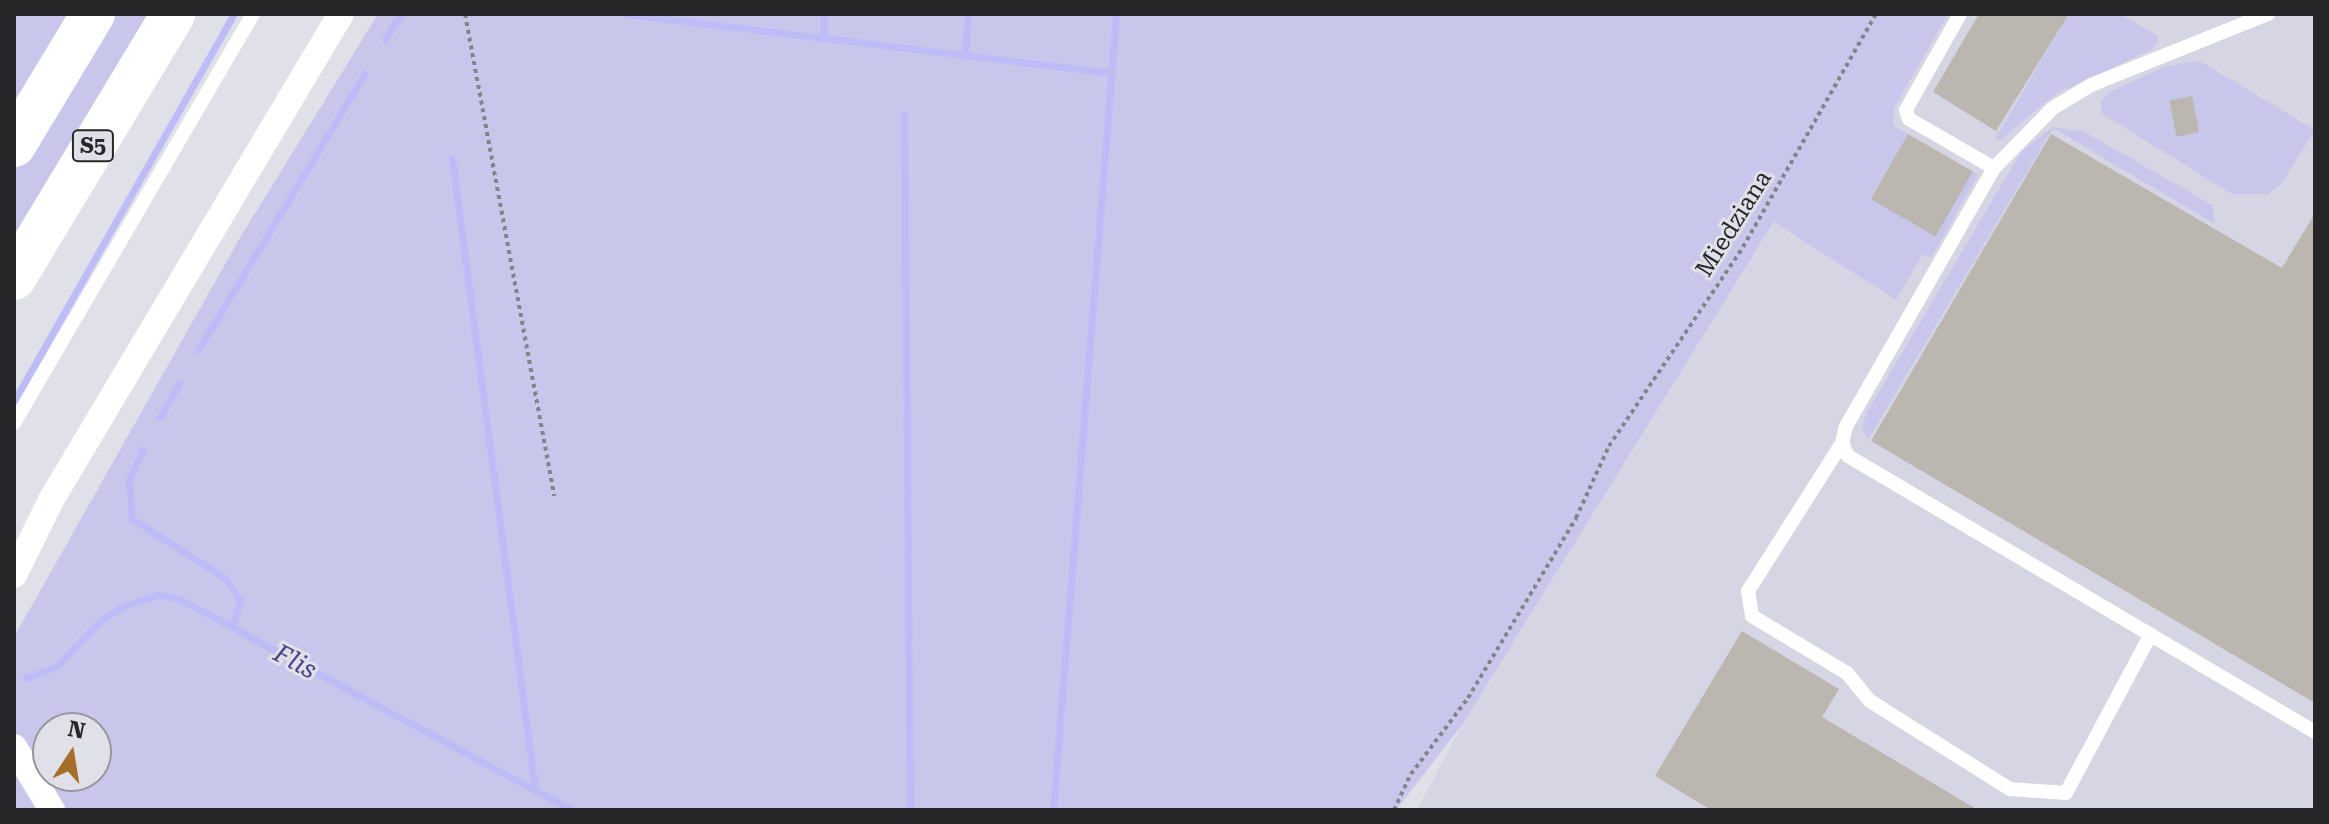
<!DOCTYPE html>
<html>
<head>
<meta charset="utf-8">
<style>
  body { margin:0 }
  #map { position:relative; width:2329px; height:824px; overflow:hidden; background:#e0e1e8; font-family:"Roboto Serif",serif }
  div>[style] { position:absolute }
  .built>* { inset:0; background:#d5d5e4 }
  .green>* { inset:0; background:#c8c7eb }
  .stream>* { height:7px; margin:-3.5px; padding:0 3.5px; transform-origin:3.5px; border-radius:3.5px; background:#bebcf7 }
  .building>* { inset:0; background:#bbb6b0; transform-origin:0 0 }
  .path>* { height:4px; margin-top:-2px; transform-origin:0; background:repeating-linear-gradient(90deg,#838489 0 4px,transparent 0 8px) }
  .service>* { height:14px; margin:-7px; padding:0 7px; transform-origin:7px; border-radius:7px; background:#fff }
  .minor>* { height:26px; margin:-13px; padding:0 13px; transform-origin:13px; border-radius:13px; background:#fff }
  .motorway>* { height:44px; margin:-22px; padding:0 22px; transform-origin:22px; border-radius:22px; background:#fff }
  span { translate:-50% -50%; white-space:nowrap; text-align:center; line-height:1.15; -webkit-text-stroke:6px #e0e1e8; paint-order:stroke }
  .shield-label span { padding:2px 6px; background:#e0e1e8; border:2px solid; border-radius:6px; -webkit-text-stroke-width:0 }
  .shield-label { font-size:22px; color:#27272a; font-weight:700 }
  .street-label { font-size:24px; color:#27272a }
  .water-label { font-size:26px; color:#4c458b; font-style:italic }
  .frame { position:absolute; inset:0; border:16px solid #27272a; pointer-events:none }
  .north { position:absolute; left:32px; top:712px; width:80px; height:80px; box-sizing:border-box; background:#e0e1e8; border:2px solid #96979c; border-radius:50%; rotate:12deg; font-size:22px; font-weight:700; line-height:32px; text-align:center; color:#27272a }
  .north::after { content:''; display:block; margin:auto; width:28px; height:36px; background:#a56f29; clip-path:polygon(50% 0,100% 100%,50% 72%,0 100%) }
</style>
</head>
<body>
<div id="map">
  <div class="built">
    <div style="clip-path:polygon(1904px 14px,2315px 14px,2315px 810px,1417px 810px,1462px 725px)"></div>
  </div>
  <div class="green">
    <div style="clip-path:polygon(14px 14px,79px 14px,14px 118px)"></div>
    <div style="clip-path:polygon(111px 14px,157px 14px,14px 251px,14px 173px)"></div>
    <div style="clip-path:polygon(evenodd,378px 14px,1948px 14px,1894px 108px,1893px 125px,1908px 134px,1870px 198px,1973px 172px,1978px 175px,1931px 258px,1923px 254px,1896px 300px,1774px 222px,1462px 725px,1396px 810px,14px 810px,14px 637px,241px 236px,378px 14px,48px 728px,96px 728px,96px 776px,48px 776px,48px 728px)"></div>
    <div style="clip-path:polygon(2069px 14px,2120px 14px,2158px 36px,2158px 41px,2151px 50px,2057px 93px,2000px 140px,1996px 137px)"></div>
    <div style="clip-path:polygon(2200px 61px,2315px 130px,2281px 184px,2268px 194px,2232px 194px,2101px 113px,2101px 101px,2109px 92px,2167px 66px)"></div>
    <div style="clip-path:polygon(2053px 127px,2085px 132px,2212px 205px,2215px 224px,2053px 128px,1868px 440px,1862px 427px,1867px 412px,2021px 152px)"></div>
  </div>
  <div class="stream">
    <div style="left:625px;top:14px;width:491px;rotate:6.9deg"></div>
    <div style="left:824px;top:38px;width:24px;rotate:-90deg"></div>
    <div style="left:385px;top:39px;width:30px;rotate:-57deg"></div>
    <div style="left:965px;top:55px;width:41px;rotate:-85.8deg"></div>
    <div style="left:904px;top:114px;width:696px;rotate:89.51deg"></div>
    <div style="left:452px;top:158px;width:637px;rotate:82.52deg"></div>
    <div style="left:198px;top:350px;width:323px;rotate:-58.9deg"></div>
    <div style="left:14px;top:401px;width:445px;rotate:-60.4deg"></div>
    <div style="left:160px;top:417px;width:38px;rotate:-60deg"></div>
    <div style="left:143px;top:449px;width:33px;rotate:115deg"></div>
    <div style="left:129px;top:479px;width:40px;rotate:85.7deg"></div>
    <div style="left:132px;top:519px;width:110px;rotate:32.4deg"></div>
    <div style="left:225px;top:578px;width:27px;rotate:56deg"></div>
    <div style="left:240px;top:600px;width:26px;rotate:106deg"></div>
    <div style="left:26px;top:678px;width:33px;rotate:-21deg"></div>
    <div style="left:57px;top:666px;width:64px;rotate:-46.3deg"></div>
    <div style="left:101px;top:620px;width:28px;rotate:-32deg"></div>
    <div style="left:125px;top:605px;width:34px;rotate:-17deg"></div>
    <div style="left:158px;top:595px;width:20px;rotate:9deg"></div>
    <div style="left:178px;top:598px;width:447px;rotate:28.3deg"></div>
    <div style="left:1053px;top:810px;width:798px;rotate:-85.47deg"></div>
  </div>
  <div class="building">
    <div style="clip-path:polygon(1979px 14px,2069px 14px,1996px 131px,1933px 92px)"></div>
    <div style="left:2192px;top:96px;width:37px;height:23px;rotate:79deg"></div>
    <div style="left:1908px;top:134px;width:75px;height:75px;rotate:30deg"></div>
    <div style="clip-path:polygon(2051px 134px,2282px 268px,2315px 213px,2315px 703px,1871px 441px)"></div>
    <div style="clip-path:polygon(1742px 631px,1839px 689px,1822px 717px,1978px 810px,1711px 810px,1655px 776px)"></div>
  </div>
  <div class="path">
    <div style="left:465px;top:14px;width:490px;rotate:79.5deg"></div>
    <div style="left:1394px;top:810px;width:40px;rotate:-65deg"></div>
    <div style="left:1411px;top:774px;width:95px;rotate:-53.1deg"></div>
    <div style="left:1468px;top:698px;width:210px;rotate:-59deg"></div>
    <div style="left:1576px;top:518px;width:79px;rotate:-65.4deg"></div>
    <div style="left:1609px;top:446px;width:240px;rotate:-56deg"></div>
    <div style="left:1743px;top:247px;width:268px;rotate:-60.3deg"></div>
  </div>
  <div class="service">
    <div style="left:1960px;top:14px;width:110px;rotate:119.4deg"></div>
    <div style="left:1906px;top:110px;width:9px;rotate:72deg"></div>
    <div style="left:1909px;top:119px;width:98px;rotate:30deg"></div>
    <div style="left:1994px;top:168px;width:297px;rotate:119.8deg"></div>
    <div style="left:1846px;top:426px;width:17px;rotate:103deg"></div>
    <div style="left:1842px;top:443px;width:14px;rotate:65deg"></div>
    <div style="left:1848px;top:456px;width:542px;rotate:30.58deg"></div>
    <div style="left:1994px;top:168px;width:84px;rotate:-45.5deg"></div>
    <div style="left:2053px;top:108px;width:44px;rotate:-31.2deg"></div>
    <div style="left:2091px;top:85px;width:191px;rotate:-21.9deg"></div>
    <div style="left:14px;top:423px;width:474px;rotate:-59.7deg"></div>
    <div style="left:1842px;top:443px;width:175px;rotate:122.4deg"></div>
    <div style="left:1748px;top:591px;width:25px;rotate:81deg"></div>
    <div style="left:1752px;top:616px;width:111px;rotate:31deg"></div>
    <div style="left:1847px;top:673px;width:36px;rotate:51deg"></div>
    <div style="left:1870px;top:701px;width:165px;rotate:32.2deg"></div>
    <div style="left:2010px;top:789px;width:56px;rotate:4.1deg"></div>
    <div style="left:2066px;top:793px;width:180px;rotate:-61.9deg"></div>
  </div>
  <div class="minor">
    <div style="left:14px;top:575px;width:84px;rotate:-63.7deg"></div>
    <div style="left:51px;top:500px;width:566px;rotate:-59.18deg"></div>
    <div style="left:14px;top:747px;width:74px;rotate:58.9deg"></div>
  </div>
  <div class="motorway">
    <div style="left:14px;top:145px;width:153px;rotate:-58.9deg"></div>
    <div style="left:14px;top:278px;width:308px;rotate:-58.9deg"></div>
  </div>
  <div class="shield-label">
    <span style="left:93px;top:146px">S5</span>
  </div>
  <div class="street-label">
    <span style="left:1734px;top:224px;rotate:-58deg">Miedziana</span>
  </div>
  <div class="water-label">
    <span style="left:295px;top:662px;rotate:28deg">Flis</span>
  </div>
  <div class="frame"></div>
  <div class="north">N</div>
</div>
</body>
</html>
